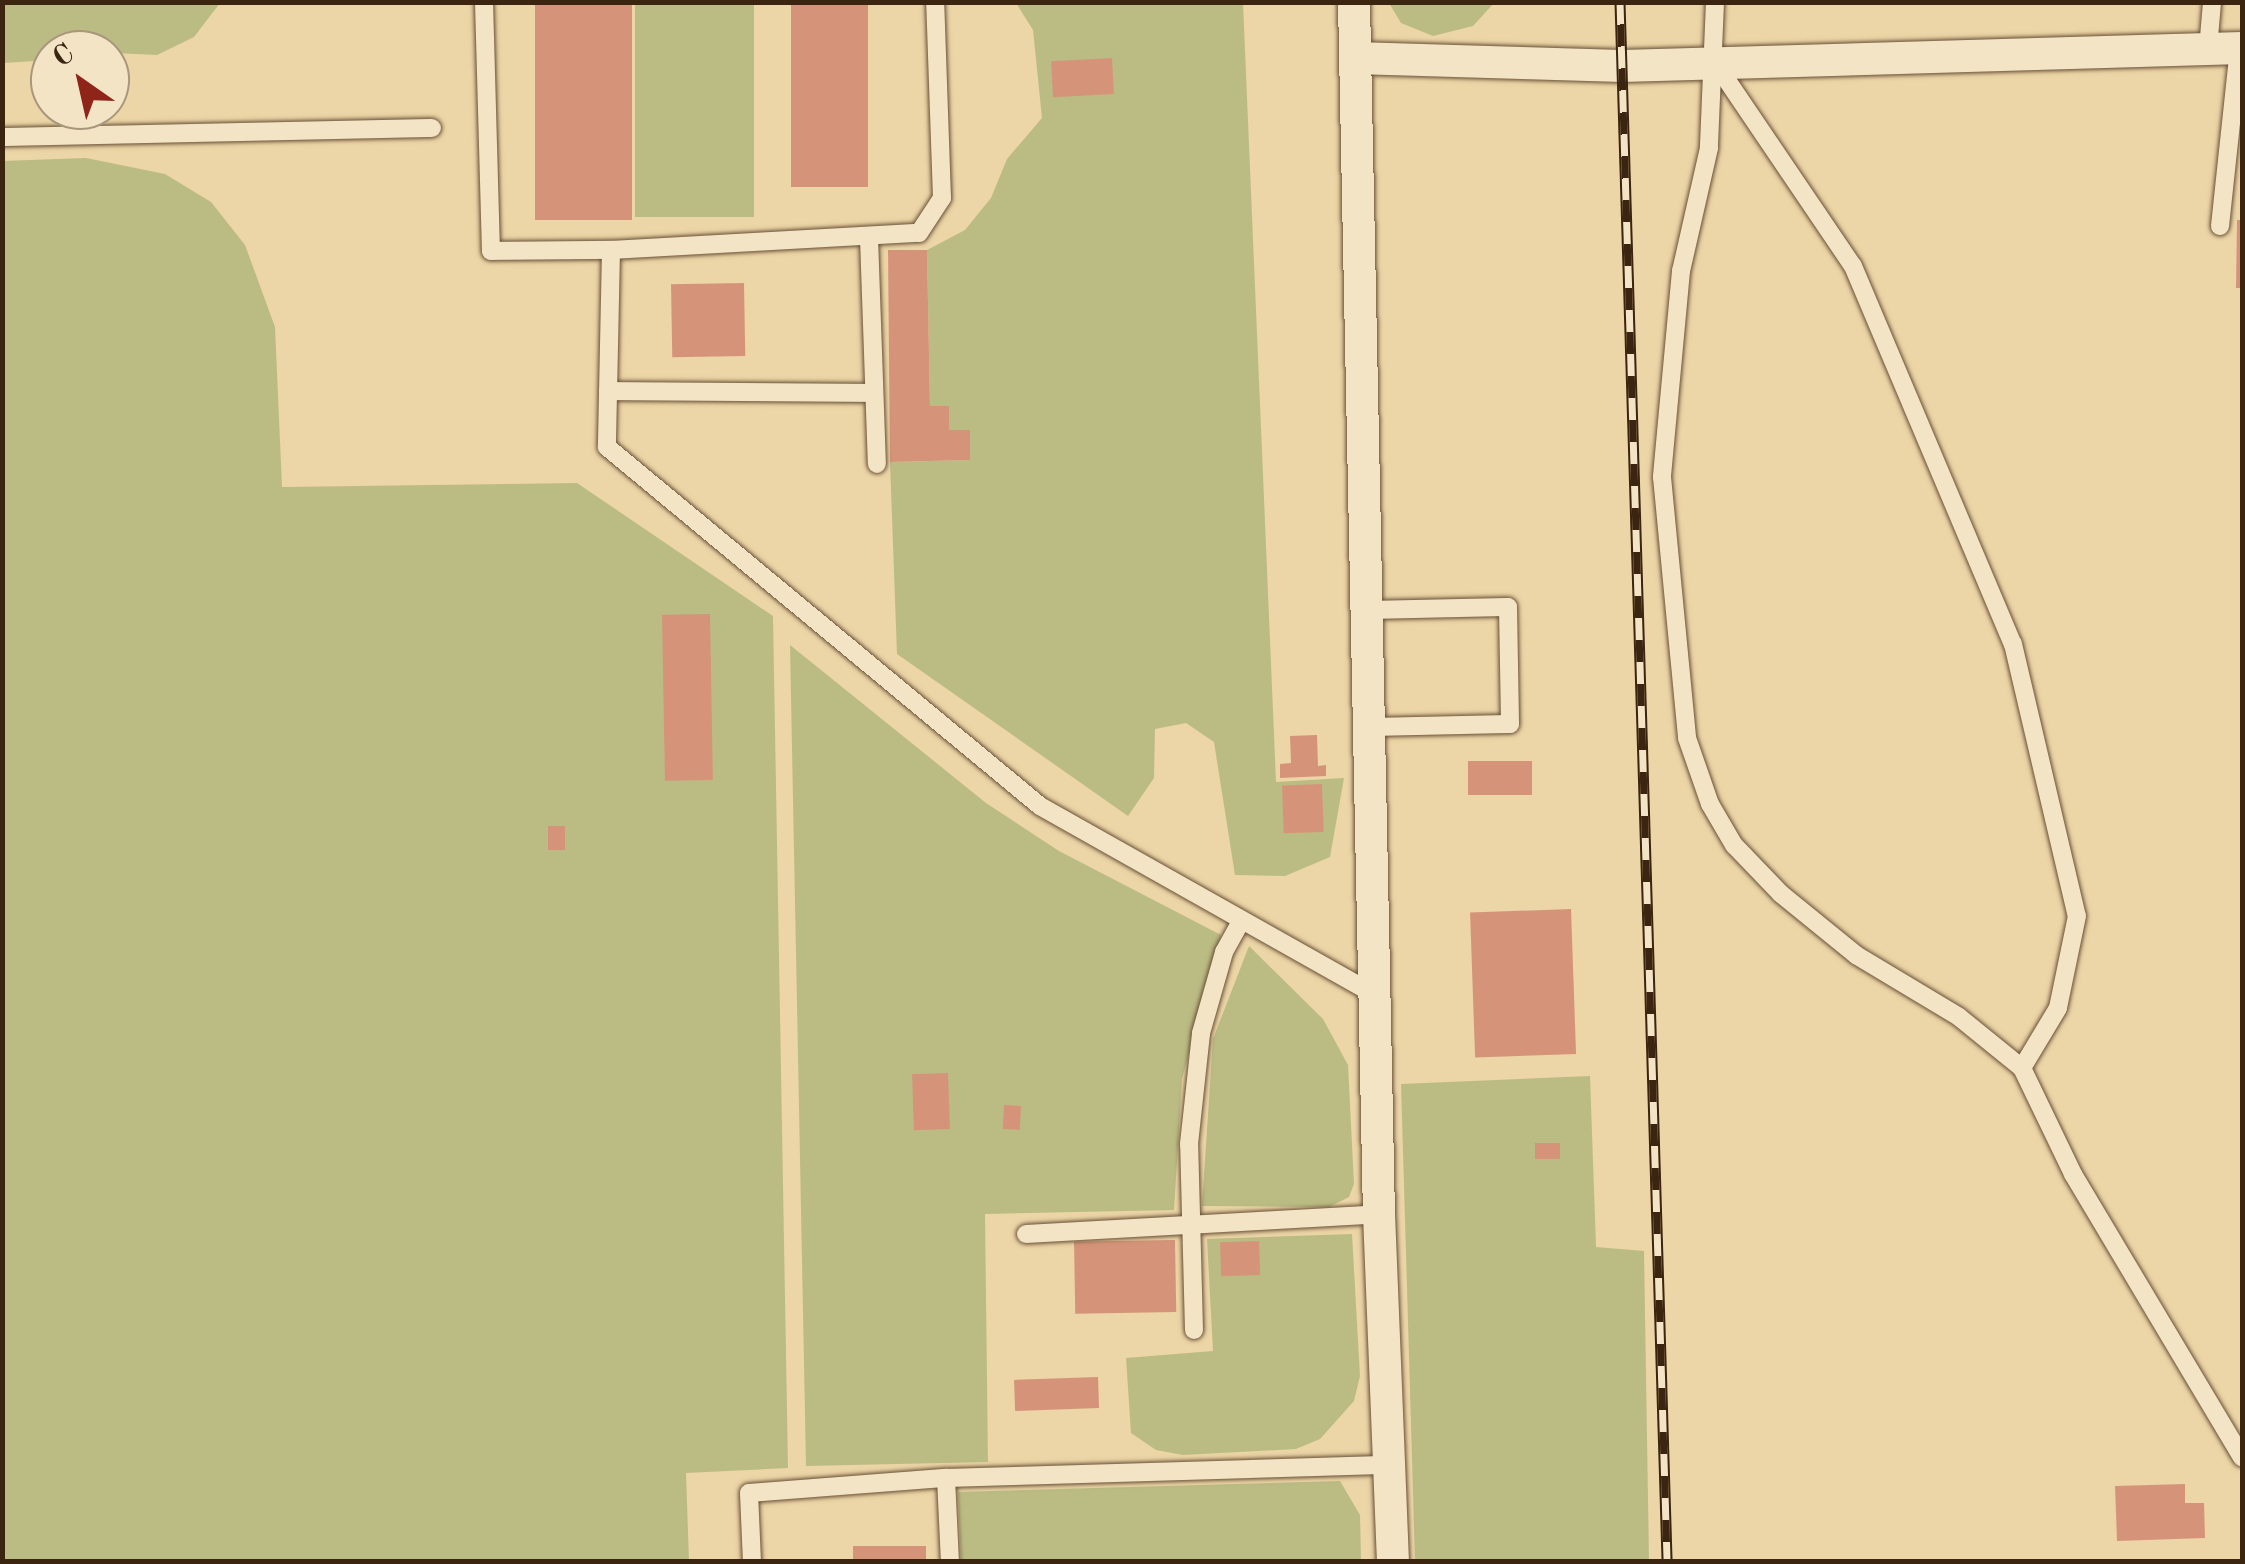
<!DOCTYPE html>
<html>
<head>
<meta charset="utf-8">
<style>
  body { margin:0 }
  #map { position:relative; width:2245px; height:1564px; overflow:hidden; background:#ecd5a6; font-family:"Old Standard TT",serif }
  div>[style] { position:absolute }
  .green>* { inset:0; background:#bbbc84; transform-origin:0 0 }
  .building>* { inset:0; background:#d59479; transform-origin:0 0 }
  .roads { filter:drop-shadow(0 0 2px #675036) drop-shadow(0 0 2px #675036) }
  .lane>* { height:18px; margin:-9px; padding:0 9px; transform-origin:9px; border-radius:9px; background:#f3e4c5 }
  .street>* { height:32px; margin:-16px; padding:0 16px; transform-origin:16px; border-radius:16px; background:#f3e4c5 }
  .rail>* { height:11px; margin-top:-5.5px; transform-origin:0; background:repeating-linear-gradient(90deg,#f3e4c5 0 22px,#3b2410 0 44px); box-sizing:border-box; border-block:2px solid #3b2410 }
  span { translate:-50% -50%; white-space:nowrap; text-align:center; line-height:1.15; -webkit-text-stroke:9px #f3e4c5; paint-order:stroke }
  .frame { position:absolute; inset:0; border:5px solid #3b2410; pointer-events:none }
  .north { position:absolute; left:30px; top:30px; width:100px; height:100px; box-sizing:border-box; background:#f3e4c5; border:2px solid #a9977d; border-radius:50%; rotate:326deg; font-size:28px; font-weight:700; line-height:40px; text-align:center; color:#3b2410 }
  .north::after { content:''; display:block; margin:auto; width:35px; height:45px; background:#8f2418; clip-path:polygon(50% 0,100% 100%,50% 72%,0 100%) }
</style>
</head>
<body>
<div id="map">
  <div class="green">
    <div style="clip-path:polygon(3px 2px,220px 2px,220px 3px,194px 37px,157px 55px,50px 50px,50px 60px,3px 63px)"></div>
    <div style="left:635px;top:3px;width:119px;height:214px"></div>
    <div style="clip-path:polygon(1016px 3px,1243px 3px,1276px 782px,1344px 778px,1330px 857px,1285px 876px,1235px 875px,1214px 742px,1186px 723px,1155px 729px,1154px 778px,1128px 816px,897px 654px,890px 462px,970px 460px,949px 430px,949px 406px,930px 406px,927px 250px,965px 230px,991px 198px,1007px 159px,1042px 118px,1033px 30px)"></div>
    <div style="clip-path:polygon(1389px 3px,1389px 2px,1494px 3px,1473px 26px,1433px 36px,1401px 23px)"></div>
    <div style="clip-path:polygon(86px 158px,165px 174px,211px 202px,245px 245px,275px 327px,282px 487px,577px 483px,773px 616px,788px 1468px,686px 1473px,689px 1561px,3px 1561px,2px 161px)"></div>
    <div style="clip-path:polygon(790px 645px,986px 803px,1059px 851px,1221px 935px,1182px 1079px,1174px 1210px,985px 1214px,988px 1462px,806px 1466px)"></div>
    <div style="clip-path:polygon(1249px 946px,1323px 1019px,1348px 1065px,1354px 1184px,1349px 1197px,1329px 1207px,1202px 1206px,1213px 1039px)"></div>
    <div style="clip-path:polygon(1590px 1076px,1596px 1247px,1644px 1251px,1649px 1561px,1415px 1561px,1401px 1084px)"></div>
    <div style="clip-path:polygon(1352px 1234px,1360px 1376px,1354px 1401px,1320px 1439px,1296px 1449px,1183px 1455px,1156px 1450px,1131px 1433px,1126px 1358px,1213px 1351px,1207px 1239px)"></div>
    <div style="clip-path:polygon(1340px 1481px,1360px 1515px,1361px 1561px,961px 1561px,958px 1492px)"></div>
  </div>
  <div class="building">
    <div style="left:535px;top:2px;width:97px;height:218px"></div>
    <div style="left:791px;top:2px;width:77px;height:185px"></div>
    <div style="left:1112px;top:58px;width:36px;height:61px;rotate:87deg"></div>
    <div style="clip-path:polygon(2237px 220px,2242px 220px,2242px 288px,2236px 288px)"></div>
    <div style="clip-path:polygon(888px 250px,927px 250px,930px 406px,949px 406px,949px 430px,970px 430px,970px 460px,890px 462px)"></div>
    <div style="left:744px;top:283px;width:73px;height:73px;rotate:89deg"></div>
    <div style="left:710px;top:614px;width:166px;height:48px;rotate:89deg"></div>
    <div style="clip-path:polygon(1317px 735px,1318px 766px,1326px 765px,1326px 776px,1280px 778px,1280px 764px,1291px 763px,1290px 736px)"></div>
    <div style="left:1532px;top:761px;width:34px;height:64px;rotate:90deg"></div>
    <div style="left:1322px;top:784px;width:48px;height:40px;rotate:88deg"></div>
    <div style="left:548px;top:826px;width:17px;height:24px"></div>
    <div style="left:1571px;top:909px;width:145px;height:101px;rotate:88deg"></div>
    <div style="left:948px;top:1073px;width:56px;height:36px;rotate:88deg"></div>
    <div style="left:1004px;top:1105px;width:17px;height:24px;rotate:3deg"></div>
    <div style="left:1560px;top:1143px;width:16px;height:25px;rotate:90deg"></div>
    <div style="left:1175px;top:1240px;width:72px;height:101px;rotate:89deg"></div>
    <div style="left:1259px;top:1241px;width:34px;height:39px;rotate:88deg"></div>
    <div style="left:1098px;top:1377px;width:31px;height:84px;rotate:88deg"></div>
    <div style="clip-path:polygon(2185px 1484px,2185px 1503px,2204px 1503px,2205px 1538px,2117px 1541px,2115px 1486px)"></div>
    <div style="left:926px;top:1546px;width:16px;height:73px;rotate:90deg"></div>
  </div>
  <div class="roads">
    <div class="lane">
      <div style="left:484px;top:2px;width:249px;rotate:88.4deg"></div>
      <div style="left:491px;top:251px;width:120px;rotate:-0.5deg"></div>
      <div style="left:611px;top:250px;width:197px;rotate:91.2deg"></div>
      <div style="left:607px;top:447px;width:562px;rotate:39.66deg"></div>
      <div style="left:1040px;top:806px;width:387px;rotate:29.4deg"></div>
      <div style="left:1715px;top:2px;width:146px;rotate:92.4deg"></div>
      <div style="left:1709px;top:148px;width:126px;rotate:102.8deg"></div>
      <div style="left:1681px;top:271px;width:207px;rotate:95.3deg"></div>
      <div style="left:1662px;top:477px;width:262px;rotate:84.5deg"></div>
      <div style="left:1687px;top:738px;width:70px;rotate:70.8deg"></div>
      <div style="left:1710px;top:804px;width:48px;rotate:59.7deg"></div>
      <div style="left:1734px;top:845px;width:68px;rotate:46.2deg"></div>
      <div style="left:1781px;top:894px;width:97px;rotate:39.1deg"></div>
      <div style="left:1856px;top:955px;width:120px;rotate:31deg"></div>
      <div style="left:1959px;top:1017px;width:81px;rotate:39deg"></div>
      <div style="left:2208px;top:49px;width:47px;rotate:-85.1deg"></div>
      <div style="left:1716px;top:64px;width:244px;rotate:55.9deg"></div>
      <div style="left:1853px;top:266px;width:410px;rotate:67.1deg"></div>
      <div style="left:2013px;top:644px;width:279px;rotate:76.8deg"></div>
      <div style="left:2077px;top:916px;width:94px;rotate:101.7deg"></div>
      <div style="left:2058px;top:1008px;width:70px;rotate:121deg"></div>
      <div style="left:2022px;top:1068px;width:118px;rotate:64.3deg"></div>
      <div style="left:2073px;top:1174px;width:330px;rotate:59.2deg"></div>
      <div style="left:2px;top:137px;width:430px;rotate:-1.2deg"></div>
      <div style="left:2220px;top:226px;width:179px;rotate:-83.9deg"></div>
      <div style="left:869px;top:238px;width:226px;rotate:88deg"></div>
      <div style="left:611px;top:250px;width:308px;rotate:-3.2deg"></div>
      <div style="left:919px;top:233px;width:42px;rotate:-56.7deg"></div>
      <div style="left:942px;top:198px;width:196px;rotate:-92deg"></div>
      <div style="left:608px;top:391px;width:265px;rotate:0.4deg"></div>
      <div style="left:1366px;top:610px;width:142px;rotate:-1.2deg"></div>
      <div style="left:1508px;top:607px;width:117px;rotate:89deg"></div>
      <div style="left:1510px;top:724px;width:141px;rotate:178.8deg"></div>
      <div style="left:1026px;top:1234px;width:354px;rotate:-3.2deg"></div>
      <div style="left:1194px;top:1330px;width:186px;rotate:-91.5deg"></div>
      <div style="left:1189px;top:1144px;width:112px;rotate:-83.8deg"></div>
      <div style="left:1201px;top:1033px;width:84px;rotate:-74.1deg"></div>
      <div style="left:1224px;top:952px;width:35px;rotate:-61deg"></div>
      <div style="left:946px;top:1478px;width:84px;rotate:87.3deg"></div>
      <div style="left:752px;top:1562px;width:69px;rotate:-92.5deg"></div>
      <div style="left:749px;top:1493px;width:198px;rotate:-4.4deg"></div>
      <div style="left:946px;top:1478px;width:444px;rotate:-1.7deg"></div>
    </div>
    <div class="street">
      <div style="left:1354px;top:2px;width:1212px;rotate:88.82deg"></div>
      <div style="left:1379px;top:1214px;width:348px;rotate:87.7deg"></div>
      <div style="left:1355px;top:58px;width:267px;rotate:1.7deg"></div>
      <div style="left:1622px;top:66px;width:620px;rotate:-1.66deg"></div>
    </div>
  </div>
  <div class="rail">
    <div style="left:1620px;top:2px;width:1561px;rotate:88.27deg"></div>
  </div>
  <div class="frame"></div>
  <div class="north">С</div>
</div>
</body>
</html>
